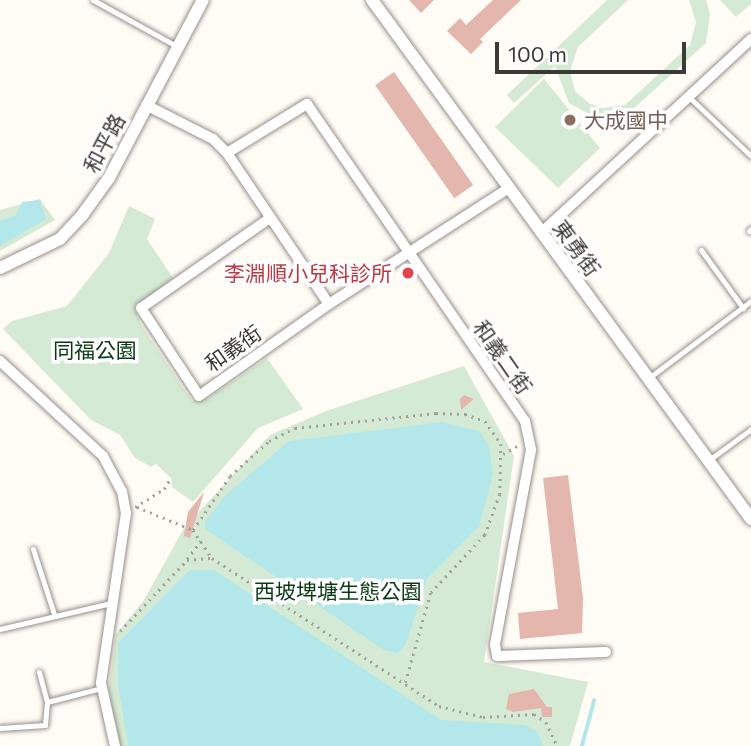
<!DOCTYPE html>
<html>
<head>
<meta charset="utf-8">
<style>
  body { margin:0 }
  #map { position:relative; width:751px; height:746px; overflow:hidden; background:#fffbf5; font-family:Commissioner,"Noto Sans TC",sans-serif }
  div>[style] { position:absolute }
  .green>* { inset:0; background:#d5ead5 }
  .water>* { inset:0; background:#b3e7e9 }
  .stream>* { height:3.5px; margin:-1.75px; padding:0 1.75px; transform-origin:1.75px; border-radius:1.75px; background:#b3e7e9 }
  .building>* { inset:0; background:#e3b7ad; transform-origin:0 0 }
  .path>* { height:2.5px; margin-top:-1.25px; transform-origin:0; background:repeating-linear-gradient(90deg,#a3a09c 0 2px,transparent 0 7px) }
  .roads { filter:drop-shadow(0 0 2px #96918a) drop-shadow(0 0 2px #96918a) }
  .service>* { height:5px; margin:-2.5px; padding:0 2.5px; transform-origin:2.5px; border-radius:2.5px; background:#fff }
  .minor>* { height:10px; margin:-5px; padding:0 5px; transform-origin:5px; border-radius:5px; background:#fff }
  .tertiary>* { height:12px; margin:-6px; padding:0 6px; transform-origin:6px; border-radius:6px; background:#fff }
  .dots>* { width:19px; height:19px; translate:-50% -50%; box-sizing:border-box; border:4px solid #fff; border-radius:50% }
  span { translate:-50% -50%; white-space:nowrap; text-align:center; line-height:1.15; -webkit-text-stroke:7px #fff; paint-order:stroke }
  .education-label { font-size:21px; color:#785e54 }
  .left { translate:0 -50%; text-align:left }
  .street-label { font-size:21px; color:#3c3a37 }
  .health-label { font-size:21px; color:#be3a42 }
  .right { translate:-100% -50%; text-align:right }
  .park-label { font-size:21px; color:#093911 }
  .scale { position:absolute; left:495px; top:42px; width:191px; height:32px; box-sizing:border-box; border:4px solid #3c3a37; border-top:0; padding-left:9px; font-size:21px; line-height:24px; white-space:nowrap; color:#3c3a37; -webkit-text-stroke:5px #fff; paint-order:stroke }
</style>
</head>
<body>
<div id="map">
  <div class="green">
    <div style="clip-path:polygon(607px 0,628px 0,578px 47px,570px 71px,575px 91px,590px 104px,602px 108px,625px 105px,690px 45px,696px 22px,689px 0,706px 0,710px 14px,706px 43px,622px 119px,593px 116px,569px 103px,555px 66px,514px 103px,507px 95px)"></div>
    <div style="clip-path:polygon(720px 0,751px 0,751px 4px,736px 17px)"></div>
    <div style="clip-path:polygon(544px 79px,600px 148px,558px 188px,495px 127px)"></div>
    <div style="clip-path:polygon(40px 199px,55px 220px,0 251px,0 210px)"></div>
    <div style="clip-path:polygon(129px 206px,155px 219px,147px 239px,173px 278px,135px 308px,141px 325px,192px 401px,207px 399px,267px 358px,303px 409px,258px 428px,193px 502px,172px 487px,171px 478px,156px 464px,151px 467px,135px 458px,120px 435px,91px 420px,3px 329px,12px 321px,67px 306px,109px 253px)"></div>
    <div style="clip-path:polygon(464px 366px,514px 456px,484px 662px,588px 682px,570px 746px,118px 746px,109px 688px,116px 634px,144px 600px,184px 528px,270px 435px,326px 411px)"></div>
  </div>
  <div class="water">
    <div style="clip-path:polygon(40px 200px,46px 219px,0 246px,0 221px,16px 215px,22px 202px)"></div>
    <div style="clip-path:polygon(442px 422px,479px 431px,489px 446px,493px 475px,479px 526px,427px 579px,406px 644px,398px 653px,384px 650px,205px 529px,205px 521px,226px 495px,289px 441px)"></div>
    <div style="clip-path:polygon(190px 570px,214px 570px,441px 720px,525px 725px,537px 731px,543px 746px,128px 746px,118px 683px,118px 643px)"></div>
  </div>
  <div class="stream">
    <div style="left:582px;top:746px;width:47px;rotate:-75.1deg"></div>
  </div>
  <div class="building">
    <div style="clip-path:polygon(409px 0,434px 0,421px 13px)"></div>
    <div style="clip-path:polygon(493px 0,521px 0,480px 39px,483px 42px,471px 54px,447px 31px,460px 18px,466px 25px)"></div>
    <div style="left:394px;top:72px;width:138px;height:23px;rotate:55deg"></div>
    <div style="clip-path:polygon(464px 395px,474px 399px,461px 410px,460px 399px)"></div>
    <div style="clip-path:polygon(568px 475px,583px 598px,582px 633px,520px 639px,518px 613px,558px 609px,543px 478px)"></div>
    <div style="clip-path:polygon(204px 492px,190px 538px,184px 536px,188px 512px)"></div>
    <div style="clip-path:polygon(534px 689px,547px 707px,552px 707px,552px 717px,542px 717px,541px 708px,513px 712px,506px 709px,509px 694px)"></div>
  </div>
  <div class="path">
    <div style="left:503px;top:454px;width:16px;rotate:-30deg"></div>
    <div style="left:135px;top:507px;width:34px;rotate:-32deg"></div>
    <div style="left:164px;top:489px;width:13px;rotate:-58deg"></div>
    <div style="left:137px;top:507px;width:61px;rotate:22.3deg"></div>
    <div style="left:193px;top:530px;width:34px;rotate:56deg"></div>
    <div style="left:212px;top:558px;width:271px;rotate:33.1deg"></div>
    <div style="left:439px;top:706px;width:45px;rotate:14deg"></div>
    <div style="left:483px;top:717px;width:51px;rotate:-3.4deg"></div>
    <div style="left:534px;top:714px;width:14px;rotate:34deg"></div>
    <div style="left:546px;top:722px;width:26px;rotate:65deg"></div>
    <div style="left:193px;top:530px;width:65px;rotate:-55.6deg"></div>
    <div style="left:230px;top:476px;width:52px;rotate:-41.9deg"></div>
    <div style="left:269px;top:441px;width:29px;rotate:-27deg"></div>
    <div style="left:295px;top:428px;width:142px;rotate:-6.1deg"></div>
    <div style="left:436px;top:413px;width:29px;rotate:2deg"></div>
    <div style="left:465px;top:414px;width:21px;rotate:19deg"></div>
    <div style="left:485px;top:421px;width:28px;rotate:55deg"></div>
    <div style="left:501px;top:444px;width:50px;rotate:91.1deg"></div>
    <div style="left:500px;top:494px;width:44px;rotate:110.1deg"></div>
    <div style="left:485px;top:535px;width:79px;rotate:133deg"></div>
    <div style="left:431px;top:593px;width:95px;rotate:105.9deg"></div>
    <div style="left:187px;top:559px;width:25px;rotate:-53deg"></div>
    <div style="left:120px;top:631px;width:98px;rotate:-46.7deg"></div>
    <div style="left:187px;top:560px;width:25px;rotate:-5deg"></div>
  </div>
  <div class="roads">
    <div class="service">
      <div style="left:93px;top:0;width:97px;rotate:28.9deg"></div>
      <div style="left:689px;top:97px;width:86px;rotate:43.6deg"></div>
      <div style="left:749px;top:231px;width:3px;rotate:-45deg"></div>
      <div style="left:701px;top:250px;width:72px;rotate:54.1deg"></div>
      <div style="left:650px;top:377px;width:126px;rotate:-37deg"></div>
      <div style="left:709px;top:460px;width:52px;rotate:-36.4deg"></div>
      <div style="left:33px;top:549px;width:68px;rotate:72.1deg"></div>
      <div style="left:0;top:629px;width:114px;rotate:-13.2deg"></div>
      <div style="left:39px;top:672px;width:31px;rotate:75deg"></div>
      <div style="left:0;top:728px;width:45px;rotate:-3.8deg"></div>
      <div style="left:45px;top:725px;width:23px;rotate:-85deg"></div>
      <div style="left:47px;top:702px;width:57px;rotate:-14.3deg"></div>
    </div>
    <div class="minor">
      <div style="left:146px;top:105px;width:75px;rotate:26.9deg"></div>
      <div style="left:213px;top:139px;width:20px;rotate:45deg"></div>
      <div style="left:227px;top:153px;width:182px;rotate:56deg"></div>
      <div style="left:227px;top:153px;width:94px;rotate:-31.5deg"></div>
      <div style="left:307px;top:104px;width:385px;rotate:55.5deg"></div>
      <div style="left:525px;top:421px;width:30px;rotate:78deg"></div>
      <div style="left:531px;top:450px;width:198px;rotate:100.5deg"></div>
      <div style="left:495px;top:645px;width:11px;rotate:80deg"></div>
      <div style="left:497px;top:656px;width:109px;rotate:-2.1deg"></div>
      <div style="left:270px;top:218px;width:157px;rotate:145.1deg"></div>
      <div style="left:141px;top:308px;width:105px;rotate:56.6deg"></div>
      <div style="left:199px;top:396px;width:159px;rotate:-35.3deg"></div>
      <div style="left:329px;top:304px;width:214px;rotate:-32.8deg"></div>
      <div style="left:541px;top:233px;width:286px;rotate:-42.7deg"></div>
      <div style="left:0;top:361px;width:140px;rotate:42.7deg"></div>
      <div style="left:103px;top:456px;width:40px;rotate:62deg"></div>
      <div style="left:122px;top:491px;width:22px;rotate:80deg"></div>
      <div style="left:126px;top:513px;width:172px;rotate:98.4deg"></div>
      <div style="left:101px;top:683px;width:65px;rotate:77.5deg"></div>
    </div>
    <div class="tertiary">
      <div style="left:372px;top:0;width:643px;rotate:53.86deg"></div>
      <div style="left:0;top:268px;width:67px;rotate:-25.8deg"></div>
      <div style="left:60px;top:239px;width:34px;rotate:-47deg"></div>
      <div style="left:83px;top:214px;width:44px;rotate:-54.2deg"></div>
      <div style="left:109px;top:178px;width:201px;rotate:-62.2deg"></div>
    </div>
  </div>
  <div class="dots">
    <div style="left:570px;top:120px;background:#8d6e63"></div>
    <div style="left:408px;top:273px;background:#e0444e"></div>
  </div>
  <div class="education-label">
    <span class="left" style="left:584px;top:120px">大成國中</span>
  </div>
  <div class="street-label">
    <span style="left:104px;top:143px;rotate:-62deg">和平路</span>
    <span style="left:577px;top:248px;rotate:54deg">東勇街</span>
    <span style="left:233px;top:348px;rotate:-35deg">和義街</span>
    <span style="left:503px;top:357px;rotate:55deg">和義二街</span>
  </div>
  <div class="health-label">
    <span class="right" style="left:392px;top:273px">李淵順小兒科診所</span>
  </div>
  <div class="park-label">
    <span style="left:95px;top:350px">同福公園</span>
    <span style="left:338px;top:591px">西坡埤塘生態公園</span>
  </div>
  <div class="scale">100 m</div>
</div>
</body>
</html>
